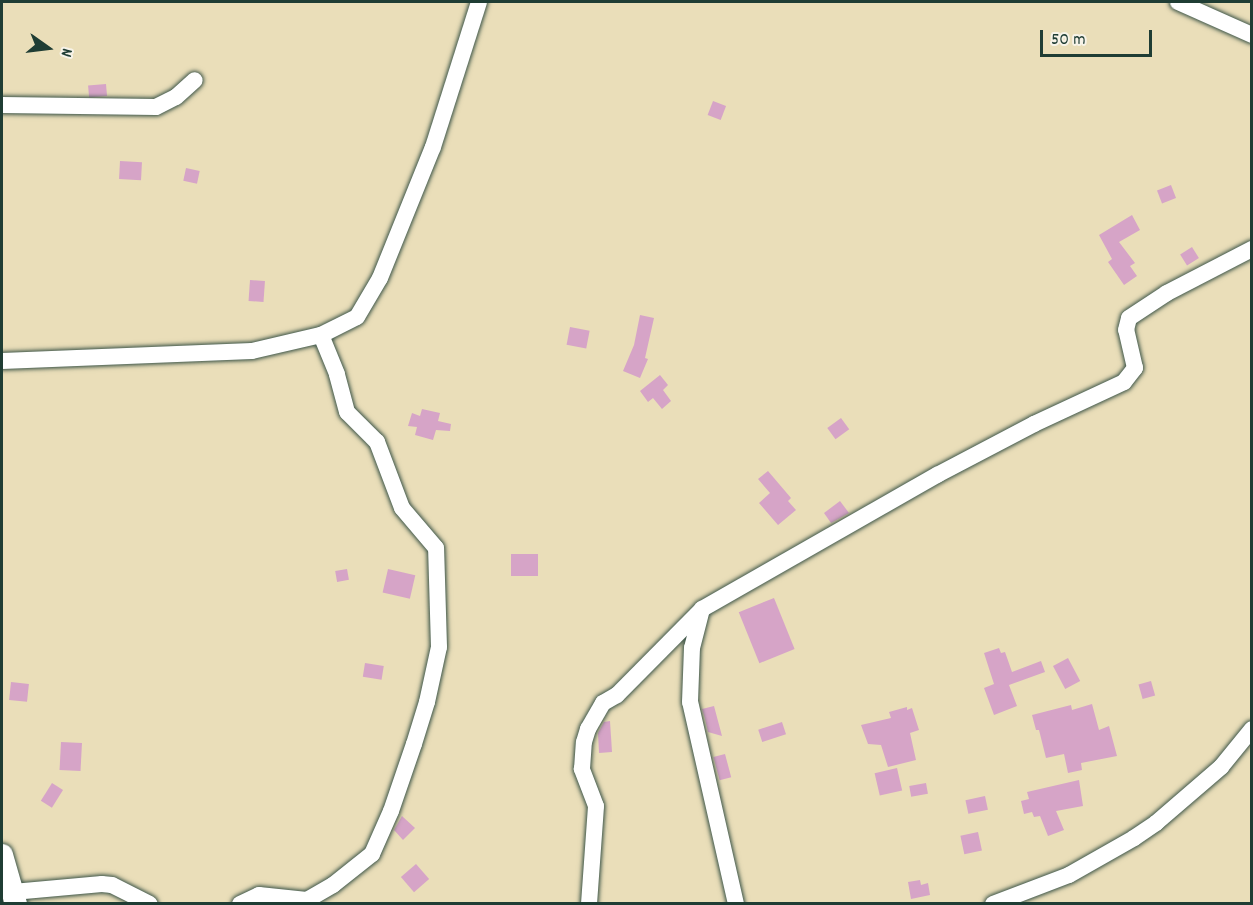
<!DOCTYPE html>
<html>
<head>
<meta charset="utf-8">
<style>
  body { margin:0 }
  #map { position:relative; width:1253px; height:905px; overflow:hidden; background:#eadeb9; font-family:Dekko,sans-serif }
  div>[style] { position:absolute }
  .building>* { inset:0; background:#d6a4c7; transform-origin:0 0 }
  .roads { filter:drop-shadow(0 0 2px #3d5548) drop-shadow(0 0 2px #3d5548) }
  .street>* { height:16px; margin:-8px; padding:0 8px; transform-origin:8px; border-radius:8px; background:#fff }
  .secondary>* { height:22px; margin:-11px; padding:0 11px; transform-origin:11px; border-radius:11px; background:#fff }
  span { translate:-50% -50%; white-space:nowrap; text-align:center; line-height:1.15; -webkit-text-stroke:5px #f7f3e8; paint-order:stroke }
  .frame { position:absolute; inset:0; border:3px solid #1f3d34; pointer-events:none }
  .north { position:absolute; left:18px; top:18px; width:60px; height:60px; -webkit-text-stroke:4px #f7f3e8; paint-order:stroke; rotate:104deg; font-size:16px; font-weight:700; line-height:24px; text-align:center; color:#1f3d34 }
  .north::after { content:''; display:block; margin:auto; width:21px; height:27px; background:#1f3d34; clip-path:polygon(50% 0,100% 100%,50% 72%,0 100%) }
  .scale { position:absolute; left:1040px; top:30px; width:112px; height:27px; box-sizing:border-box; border:3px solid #1f3d34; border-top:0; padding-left:8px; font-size:18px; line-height:21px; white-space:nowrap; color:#1f3d34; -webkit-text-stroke:4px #f7f3e8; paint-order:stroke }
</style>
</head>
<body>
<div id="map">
  <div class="building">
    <div style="left:106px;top:84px;width:12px;height:18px;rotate:85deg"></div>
    <div style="left:713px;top:101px;width:14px;height:15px;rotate:21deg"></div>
    <div style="left:120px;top:161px;width:22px;height:18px;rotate:3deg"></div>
    <div style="left:186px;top:168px;width:14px;height:13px;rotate:12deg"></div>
    <div style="left:1171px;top:185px;width:14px;height:15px;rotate:69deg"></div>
    <div style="clip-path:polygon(1132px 215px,1140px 230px,1119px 242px,1135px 263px,1130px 266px,1137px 276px,1124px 285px,1108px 262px,1112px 259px,1099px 235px)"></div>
    <div style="left:1192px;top:247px;width:13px;height:14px;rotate:58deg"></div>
    <div style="left:250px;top:280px;width:15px;height:21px;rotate:4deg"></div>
    <div style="clip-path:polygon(640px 315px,654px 318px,645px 358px,648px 359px,640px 378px,623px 371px,634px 345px)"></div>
    <div style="left:570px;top:327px;width:20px;height:18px;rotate:11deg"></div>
    <div style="clip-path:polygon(660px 375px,668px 385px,663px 390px,671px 401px,662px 409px,653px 398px,648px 402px,640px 391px)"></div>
    <div style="clip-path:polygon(422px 409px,440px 413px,438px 421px,451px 424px,450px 431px,436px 430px,433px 440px,415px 435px,417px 427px,408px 426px,412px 413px,420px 416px)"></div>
    <div style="left:841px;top:418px;width:14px;height:17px;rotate:54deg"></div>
    <div style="clip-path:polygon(768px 471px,791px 498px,788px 501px,796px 510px,778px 525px,759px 503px,770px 493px,758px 479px)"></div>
    <div style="clip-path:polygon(840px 501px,849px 513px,831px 523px,824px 513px)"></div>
    <div style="left:511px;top:554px;width:27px;height:22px"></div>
    <div style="left:347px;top:569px;width:11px;height:12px;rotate:80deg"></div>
    <div style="left:388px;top:569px;width:28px;height:24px;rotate:13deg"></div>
    <div style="left:774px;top:598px;width:55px;height:38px;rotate:68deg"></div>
    <div style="clip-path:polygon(999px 648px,1001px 653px,1005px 652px,1012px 672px,1041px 661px,1045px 672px,1009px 685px,1017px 706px,994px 715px,984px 688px,994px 684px,984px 653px)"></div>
    <div style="left:1068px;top:658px;width:26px;height:17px;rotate:62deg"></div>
    <div style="left:365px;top:663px;width:19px;height:14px;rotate:9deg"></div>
    <div style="left:1151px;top:681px;width:15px;height:13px;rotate:74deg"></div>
    <div style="left:11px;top:682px;width:18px;height:18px;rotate:6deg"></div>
    <div style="clip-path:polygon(1092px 704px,1099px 730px,1109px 726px,1117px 756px,1081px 763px,1082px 770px,1068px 773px,1064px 754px,1046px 758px,1039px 730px,1036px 730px,1032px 715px,1071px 705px,1072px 710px)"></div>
    <div style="clip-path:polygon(714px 706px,722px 736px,708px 732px,705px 719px,702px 709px)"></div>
    <div style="clip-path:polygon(907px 707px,907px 710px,912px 708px,919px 730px,910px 733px,916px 760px,888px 767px,881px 745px,868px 744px,861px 725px,891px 718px,889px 712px)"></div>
    <div style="clip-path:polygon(610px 721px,612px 752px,599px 753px,598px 733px,604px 722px)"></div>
    <div style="left:782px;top:722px;width:13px;height:25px;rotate:72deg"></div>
    <div style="left:61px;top:742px;width:21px;height:28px;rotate:3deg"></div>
    <div style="left:725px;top:754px;width:24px;height:12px;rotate:75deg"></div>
    <div style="left:897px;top:768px;width:23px;height:23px;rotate:77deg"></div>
    <div style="clip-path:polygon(1079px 780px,1083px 806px,1056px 811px,1064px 830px,1048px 836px,1040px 816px,1034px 817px,1032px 812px,1024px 814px,1021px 801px,1029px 799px,1027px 792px)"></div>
    <div style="left:52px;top:783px;width:13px;height:21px;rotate:32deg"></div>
    <div style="left:926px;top:783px;width:11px;height:17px;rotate:80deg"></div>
    <div style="left:985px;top:796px;width:14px;height:20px;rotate:78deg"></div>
    <div style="clip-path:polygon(402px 816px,415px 828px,403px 840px,394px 830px)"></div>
    <div style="left:978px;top:832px;width:19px;height:18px;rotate:78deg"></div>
    <div style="left:416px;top:864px;width:20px;height:20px;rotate:49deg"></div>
    <div style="clip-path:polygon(920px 880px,921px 885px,928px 883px,930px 895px,911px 899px,908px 882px)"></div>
  </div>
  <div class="roads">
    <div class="street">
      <div style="left:1178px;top:2px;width:81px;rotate:24deg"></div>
      <div style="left:2px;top:105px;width:154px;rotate:0.7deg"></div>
      <div style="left:156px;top:107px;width:22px;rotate:-27deg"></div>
      <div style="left:176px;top:97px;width:25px;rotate:-42deg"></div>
      <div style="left:2px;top:361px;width:250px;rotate:-2.3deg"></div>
      <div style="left:252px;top:351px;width:71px;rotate:-13.1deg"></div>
      <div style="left:321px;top:335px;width:40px;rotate:-26.6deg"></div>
      <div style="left:357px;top:317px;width:45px;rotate:-59.5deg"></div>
      <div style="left:380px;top:278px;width:141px;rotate:-68deg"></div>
      <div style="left:433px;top:147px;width:152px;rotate:-72.4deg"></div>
      <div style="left:13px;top:892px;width:89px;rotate:-5.1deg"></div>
      <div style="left:102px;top:884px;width:10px;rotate:6deg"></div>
      <div style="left:112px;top:885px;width:42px;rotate:26.6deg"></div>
      <div style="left:240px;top:904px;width:21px;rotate:-25deg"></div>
      <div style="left:259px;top:895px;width:48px;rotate:5.9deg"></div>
      <div style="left:307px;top:900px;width:30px;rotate:-30deg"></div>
      <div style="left:333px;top:885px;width:50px;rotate:-38.5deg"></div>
      <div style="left:372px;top:854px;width:47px;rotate:-66.2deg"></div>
      <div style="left:391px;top:811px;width:71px;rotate:-71.1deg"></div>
      <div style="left:414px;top:744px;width:44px;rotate:-72.8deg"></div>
      <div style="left:427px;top:702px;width:56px;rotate:-77.7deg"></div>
      <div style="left:439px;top:647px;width:99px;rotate:-91.7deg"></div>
      <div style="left:436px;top:548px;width:52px;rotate:-130.4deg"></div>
      <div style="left:402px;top:508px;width:71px;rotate:-110.7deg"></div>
      <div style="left:377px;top:442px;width:42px;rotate:-135deg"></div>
      <div style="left:347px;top:412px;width:39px;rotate:-105deg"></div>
      <div style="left:337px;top:374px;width:42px;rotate:-112.3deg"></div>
      <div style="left:589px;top:904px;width:98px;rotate:-85.9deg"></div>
      <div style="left:596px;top:806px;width:40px;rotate:-111deg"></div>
      <div style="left:582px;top:769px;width:27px;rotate:-86deg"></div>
      <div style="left:584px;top:742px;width:14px;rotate:-73deg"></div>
      <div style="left:588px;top:729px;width:30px;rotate:-60deg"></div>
      <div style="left:603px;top:703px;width:16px;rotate:-30deg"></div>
      <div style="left:617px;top:695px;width:121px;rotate:-45.3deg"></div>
      <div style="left:736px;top:904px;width:207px;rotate:-102.8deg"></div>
      <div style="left:690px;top:702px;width:54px;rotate:-87.9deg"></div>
      <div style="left:692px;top:648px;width:40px;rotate:-75.6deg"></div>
      <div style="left:702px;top:609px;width:271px;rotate:-29.7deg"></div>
      <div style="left:937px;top:475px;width:110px;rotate:-27.7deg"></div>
      <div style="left:1034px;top:424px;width:99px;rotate:-25deg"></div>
      <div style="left:1124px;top:382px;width:18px;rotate:-52deg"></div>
      <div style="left:1135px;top:368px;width:39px;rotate:-103deg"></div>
      <div style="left:1126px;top:330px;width:12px;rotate:-76deg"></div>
      <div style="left:1129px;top:318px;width:45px;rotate:-33.3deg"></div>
      <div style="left:1167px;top:293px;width:96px;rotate:-27.4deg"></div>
      <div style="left:993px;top:904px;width:81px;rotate:-20.9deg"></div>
      <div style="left:1069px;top:875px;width:75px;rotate:-29.6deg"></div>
      <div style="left:1134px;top:838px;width:27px;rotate:-34deg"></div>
      <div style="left:1156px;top:823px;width:86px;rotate:-40.7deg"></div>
      <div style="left:1221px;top:767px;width:49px;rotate:-50.8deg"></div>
    </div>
    <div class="secondary">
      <div style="left:2px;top:855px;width:51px;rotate:74.1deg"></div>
    </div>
  </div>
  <div class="frame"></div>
  <div class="north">N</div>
  <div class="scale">50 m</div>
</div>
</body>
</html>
